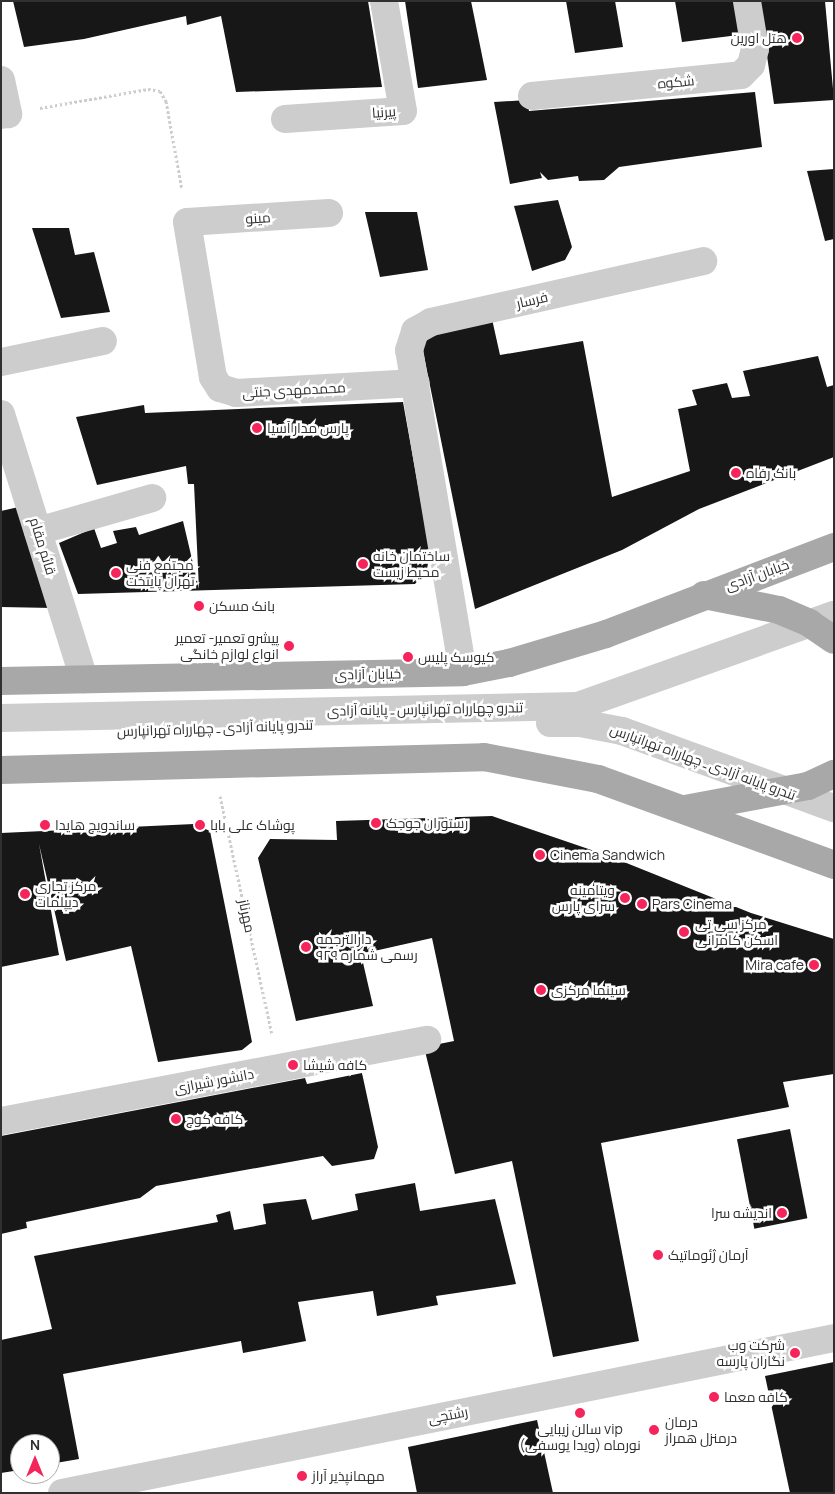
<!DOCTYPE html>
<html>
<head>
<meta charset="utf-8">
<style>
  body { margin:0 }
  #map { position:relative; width:835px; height:1494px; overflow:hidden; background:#fff; font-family:Manrope,Cairo,sans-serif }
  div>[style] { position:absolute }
  .building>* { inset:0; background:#171717; transform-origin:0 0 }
  .path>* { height:3px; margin-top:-1.5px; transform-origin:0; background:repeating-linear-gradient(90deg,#cdcdcd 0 2.5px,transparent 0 5px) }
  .minor>* { height:28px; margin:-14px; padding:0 14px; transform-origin:14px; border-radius:14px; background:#cdcdcd }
  .major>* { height:28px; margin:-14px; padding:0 14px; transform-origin:14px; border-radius:14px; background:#a8a8a8 }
  .dots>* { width:14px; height:14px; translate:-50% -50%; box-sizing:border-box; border:2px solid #fff; border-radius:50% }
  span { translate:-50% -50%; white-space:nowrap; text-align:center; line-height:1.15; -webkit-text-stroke:5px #fff; paint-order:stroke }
  .poi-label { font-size:14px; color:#303030 }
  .right { translate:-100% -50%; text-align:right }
  .left { translate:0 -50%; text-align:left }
  .street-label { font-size:14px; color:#303030 }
  .frame { position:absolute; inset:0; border:2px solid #303030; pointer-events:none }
  .north { position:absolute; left:10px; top:1434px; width:50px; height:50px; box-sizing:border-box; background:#fff; border:1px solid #acacac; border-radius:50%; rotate:0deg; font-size:14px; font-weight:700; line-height:20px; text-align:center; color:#303030 }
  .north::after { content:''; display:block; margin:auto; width:18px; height:22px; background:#f5245a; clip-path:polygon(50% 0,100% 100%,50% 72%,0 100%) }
</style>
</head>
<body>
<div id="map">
  <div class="building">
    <div style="clip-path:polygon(13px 1px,368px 1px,382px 87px,236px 92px,221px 16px,187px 25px,186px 16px,84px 39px,24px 47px)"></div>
    <div style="clip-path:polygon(405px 1px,471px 1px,487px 80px,418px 88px)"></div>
    <div style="clip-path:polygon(566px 1px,615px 1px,623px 47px,575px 53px)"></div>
    <div style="clip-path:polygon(675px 1px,734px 1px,739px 35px,682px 42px)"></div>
    <div style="clip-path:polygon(759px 1px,825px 1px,834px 100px,774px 104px)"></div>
    <div style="clip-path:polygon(755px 92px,762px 147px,619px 167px,604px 180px,579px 181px,578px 176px,548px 180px,540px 172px,542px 178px,510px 184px,494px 102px,527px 100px,529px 111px)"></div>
    <div style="clip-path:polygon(834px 169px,834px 239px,825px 241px,807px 171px)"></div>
    <div style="clip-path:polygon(558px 200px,572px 247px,565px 260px,532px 271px,514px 206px)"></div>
    <div style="clip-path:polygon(365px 212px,417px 212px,428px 270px,380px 277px)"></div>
    <div style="clip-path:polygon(32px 228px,69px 228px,75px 255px,94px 252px,110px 312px,61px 318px)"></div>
    <div style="clip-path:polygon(492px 319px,500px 355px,583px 341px,612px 497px,690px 471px,678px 409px,697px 405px,692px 390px,727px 383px,732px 398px,750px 396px,743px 371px,818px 356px,827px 387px,834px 385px,834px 457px,699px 509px,622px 550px,475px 609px,420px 336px)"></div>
    <div style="clip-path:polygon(403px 402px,430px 552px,427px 569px,415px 584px,78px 594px,59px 543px,94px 528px,101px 548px,117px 543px,113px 531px,136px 527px,139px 535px,183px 521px,199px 589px,194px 484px,188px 484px,186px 466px,97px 485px,76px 417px,144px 405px,145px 413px)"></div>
    <div style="clip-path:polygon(23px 506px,53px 608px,1px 607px,1px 511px)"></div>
    <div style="clip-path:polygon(492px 816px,609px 856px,751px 913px,834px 939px,834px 1074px,783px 1082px,789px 1107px,601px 1143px,639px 1341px,553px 1357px,512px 1161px,455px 1174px,424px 1047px,454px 1041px,432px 938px,361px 954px,373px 1006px,296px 1021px,258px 858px,270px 839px,337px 840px,336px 821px)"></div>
    <div style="clip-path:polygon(194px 824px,210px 831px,252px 1042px,242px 1050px,158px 1062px,131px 946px,66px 961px,39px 844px,59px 955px,1px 967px,1px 833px)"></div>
    <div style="clip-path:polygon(362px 1073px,378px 1147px,374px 1159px,332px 1166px,323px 1156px,156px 1186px,140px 1198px,26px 1222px,27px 1228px,1px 1234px,1px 1136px,305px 1078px,307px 1084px)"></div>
    <div style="left:790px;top:1129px;width:91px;height:54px;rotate:79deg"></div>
    <div style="clip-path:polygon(415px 1183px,420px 1211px,495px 1199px,516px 1284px,436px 1296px,438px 1305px,377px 1316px,373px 1291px,298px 1302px,306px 1341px,243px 1353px,241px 1341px,63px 1374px,79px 1459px,50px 1464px,50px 1444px,20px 1444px,20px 1470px,1px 1473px,1px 1340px,52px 1329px,34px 1256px,218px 1222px,216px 1215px,230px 1211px,234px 1230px,266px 1224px,263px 1204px,279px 1202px,306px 1199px,312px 1220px,358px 1210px,355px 1194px)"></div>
    <div style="clip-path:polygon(834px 1362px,834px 1493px,790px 1493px,765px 1376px)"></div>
    <div style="clip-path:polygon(537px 1420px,553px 1493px,417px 1493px,408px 1447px)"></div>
  </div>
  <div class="path">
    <div style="left:40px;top:108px;width:110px;rotate:-10deg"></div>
    <div style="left:148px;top:89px;width:12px;rotate:9deg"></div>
    <div style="left:160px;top:91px;width:12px;rotate:59deg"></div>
    <div style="left:166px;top:101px;width:90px;rotate:79.8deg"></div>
    <div style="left:220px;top:796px;width:244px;rotate:77.7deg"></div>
  </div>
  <div class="minor">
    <div style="left:1px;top:80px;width:35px;rotate:78deg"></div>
    <div style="left:8px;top:114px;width:7px;rotate:172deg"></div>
    <div style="left:532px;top:96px;width:210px;rotate:-5.7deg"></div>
    <div style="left:741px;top:75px;width:14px;rotate:-45deg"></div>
    <div style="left:751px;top:65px;width:16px;rotate:-76deg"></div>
    <div style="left:755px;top:49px;width:49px;rotate:-99.5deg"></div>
    <div style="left:285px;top:119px;width:118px;rotate:-3.9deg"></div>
    <div style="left:403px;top:111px;width:112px;rotate:-99.8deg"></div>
    <div style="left:329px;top:213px;width:142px;rotate:176.4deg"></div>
    <div style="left:187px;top:222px;width:157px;rotate:80.5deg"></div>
    <div style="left:213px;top:377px;width:13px;rotate:58deg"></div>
    <div style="left:220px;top:388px;width:17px;rotate:17deg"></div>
    <div style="left:236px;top:393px;width:180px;rotate:-3.2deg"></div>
    <div style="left:1px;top:362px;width:104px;rotate:-11.6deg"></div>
    <div style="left:1px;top:414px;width:278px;rotate:72.6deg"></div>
    <div style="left:38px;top:531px;width:119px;rotate:-16.1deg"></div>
    <div style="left:463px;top:672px;width:326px;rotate:-99.5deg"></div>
    <div style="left:409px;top:350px;width:20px;rotate:-72deg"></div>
    <div style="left:415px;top:331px;width:18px;rotate:-29deg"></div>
    <div style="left:431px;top:322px;width:279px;rotate:-12.6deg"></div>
    <div style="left:1px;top:718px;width:577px;rotate:-1.19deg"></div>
    <div style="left:578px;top:706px;width:272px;rotate:-19.6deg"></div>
    <div style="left:550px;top:723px;width:30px"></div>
    <div style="left:580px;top:723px;width:43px;rotate:10.8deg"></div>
    <div style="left:622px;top:731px;width:226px;rotate:20deg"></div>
    <div style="left:1px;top:1121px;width:434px;rotate:-10.8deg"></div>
    <div style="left:62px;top:1493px;width:787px;rotate:-11.35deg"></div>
  </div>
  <div class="major">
    <div style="left:704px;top:595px;width:76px;rotate:11.3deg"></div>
    <div style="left:779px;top:610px;width:33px;rotate:23deg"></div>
    <div style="left:809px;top:623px;width:30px;rotate:34deg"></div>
    <div style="left:1px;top:681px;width:462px;rotate:-1.1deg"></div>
    <div style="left:463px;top:672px;width:47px;rotate:-11.1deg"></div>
    <div style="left:509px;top:663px;width:101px;rotate:-16.6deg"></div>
    <div style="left:606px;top:634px;width:244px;rotate:-20.9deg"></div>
    <div style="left:1px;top:770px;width:483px;rotate:-1.5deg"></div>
    <div style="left:484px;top:757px;width:116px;rotate:10.9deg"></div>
    <div style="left:598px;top:779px;width:251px;rotate:20deg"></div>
    <div style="left:685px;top:809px;width:125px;rotate:-10.6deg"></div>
    <div style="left:808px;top:786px;width:29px;rotate:-25deg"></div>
  </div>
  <div class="dots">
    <div style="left:797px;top:38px;background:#f5245a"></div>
    <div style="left:257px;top:428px;background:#f5245a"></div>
    <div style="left:736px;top:473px;background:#f5245a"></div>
    <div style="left:363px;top:564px;background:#f5245a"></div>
    <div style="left:116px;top:573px;background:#f5245a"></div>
    <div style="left:199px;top:606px;background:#f5245a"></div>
    <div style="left:289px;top:646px;background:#f5245a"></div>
    <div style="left:408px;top:657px;background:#f5245a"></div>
    <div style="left:376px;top:823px;background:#f5245a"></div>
    <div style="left:45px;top:825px;background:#f5245a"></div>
    <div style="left:200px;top:825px;background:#f5245a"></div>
    <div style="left:540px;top:855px;background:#f5245a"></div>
    <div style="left:25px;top:894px;background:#f5245a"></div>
    <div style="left:625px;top:898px;background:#f5245a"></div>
    <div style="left:642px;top:904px;background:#f5245a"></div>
    <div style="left:684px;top:932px;background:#f5245a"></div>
    <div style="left:306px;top:947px;background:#f5245a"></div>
    <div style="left:814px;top:965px;background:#f5245a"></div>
    <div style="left:541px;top:990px;background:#f5245a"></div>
    <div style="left:293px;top:1065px;background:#f5245a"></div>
    <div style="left:176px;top:1119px;background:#f5245a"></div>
    <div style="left:782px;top:1213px;background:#f5245a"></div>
    <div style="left:658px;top:1255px;background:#f5245a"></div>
    <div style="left:795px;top:1353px;background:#f5245a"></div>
    <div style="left:714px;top:1397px;background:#f5245a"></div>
    <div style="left:580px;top:1413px;background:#f5245a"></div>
    <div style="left:654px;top:1430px;background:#f5245a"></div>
    <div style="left:302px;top:1476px;background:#f5245a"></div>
  </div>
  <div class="poi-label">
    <span class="right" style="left:787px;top:38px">هتل اورین</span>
    <span class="left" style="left:267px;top:428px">پارس مدار آسیا</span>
    <span class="left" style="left:746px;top:473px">بانک رفاه</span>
    <span class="left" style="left:373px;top:564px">ساختمان خانه<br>محیط زیست</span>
    <span class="left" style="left:126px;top:573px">مجتمع فنی<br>تهران پایتخت</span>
    <span class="left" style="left:209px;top:606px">بانک مسکن</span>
    <span class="right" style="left:279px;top:646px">پیشرو تعمیر- تعمیر<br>انواع لوازم خانگی</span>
    <span class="left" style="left:418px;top:657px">کیوسک پلیس</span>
    <span class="left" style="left:386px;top:823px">رستوران جوجک</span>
    <span class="left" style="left:55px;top:825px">ساندویچ هایدا</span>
    <span class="left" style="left:210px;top:825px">پوشاک علی بابا</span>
    <span class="left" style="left:550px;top:855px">Cinema Sandwich</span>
    <span class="left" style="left:35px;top:894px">مرکز تجاری<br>دیپلمات</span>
    <span class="right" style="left:615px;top:898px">ویتامینه<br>سرای پارس</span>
    <span class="left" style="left:652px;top:904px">Pars Cinema</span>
    <span class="left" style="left:695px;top:932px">مرکز سی تی<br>اسکن کامرانی</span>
    <span class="left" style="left:316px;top:947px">دارالترجمه<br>رسمی شماره ۹۲۹</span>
    <span class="right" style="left:804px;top:965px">Mira cafe</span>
    <span class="left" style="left:551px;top:990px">سینما مرکزی</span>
    <span class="left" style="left:303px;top:1065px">کافه شیشا</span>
    <span class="left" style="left:186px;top:1119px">کافه کوچ</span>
    <span class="right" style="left:772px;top:1213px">اندیشه سرا</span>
    <span class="left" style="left:668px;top:1255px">آرمان ژئوماتیک</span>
    <span class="right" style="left:785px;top:1353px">شرکت وب<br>نگاران پارسه</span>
    <span class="left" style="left:724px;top:1397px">کافه معما</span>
    <span class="left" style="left:665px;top:1430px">درمان<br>درمنزل همراز</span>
    <span style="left:580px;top:1437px">سالن زیبایی vip<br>نورماه (ویدا یوسفی)</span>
    <span class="left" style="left:312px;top:1476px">مهمانپذیر آراز</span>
  </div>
  <div class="street-label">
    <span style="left:676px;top:82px;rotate:-5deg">شکوه</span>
    <span style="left:384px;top:112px;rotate:-4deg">پیرنیا</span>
    <span style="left:258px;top:218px;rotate:-4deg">مینو</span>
    <span style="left:532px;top:300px;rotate:-13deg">فرسار</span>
    <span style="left:294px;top:390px;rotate:-3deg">محمدمهدی جنتی</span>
    <span style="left:43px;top:546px;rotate:73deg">قائم مقام</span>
    <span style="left:757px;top:575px;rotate:-20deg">خیابان آزادی</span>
    <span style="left:368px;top:674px;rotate:-1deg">خیابان آزادی</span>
    <span style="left:425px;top:709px;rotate:-1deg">تندرو چهارراه تهرانپارس ـ پایانه آزادی</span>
    <span style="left:215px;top:728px;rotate:-2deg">تندرو پایانه آزادی ـ چهارراه تهرانپارس</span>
    <span style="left:703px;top:762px;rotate:20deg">تندرو پایانه آزادی ـ چهارراه تهرانپارس</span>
    <span style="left:247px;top:916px;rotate:78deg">مهرناز</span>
    <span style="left:214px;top:1081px;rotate:-11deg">دانشور شیرازی</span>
    <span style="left:448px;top:1415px;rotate:-11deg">رشتچی</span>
  </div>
  <div class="frame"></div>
  <div class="north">N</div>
</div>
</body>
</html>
